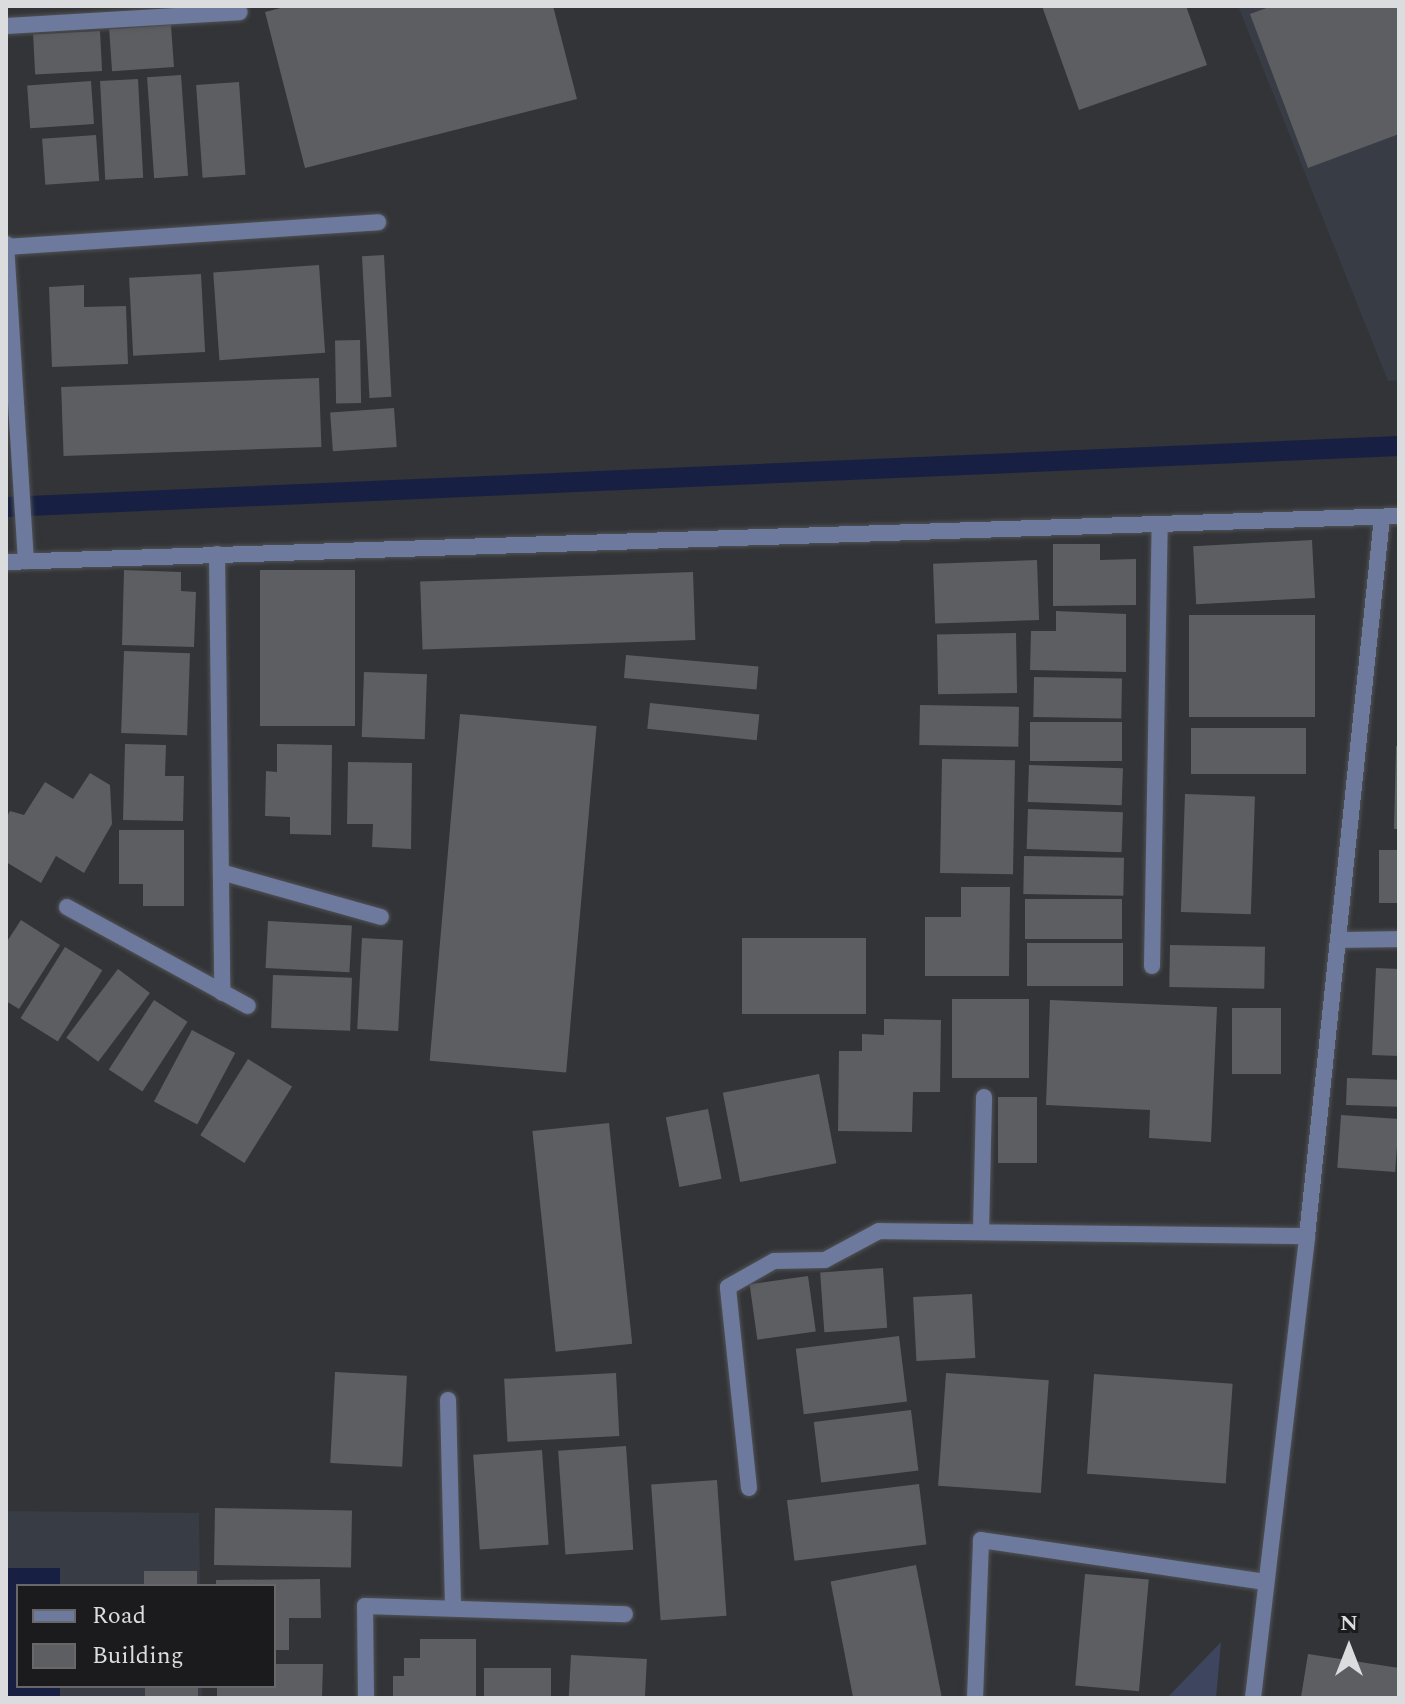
<!DOCTYPE html>
<html>
<head>
<meta charset="utf-8">
<style>
  body { margin:0 }
  #map { position:relative; width:1405px; height:1704px; overflow:hidden; background:#323437; font-family:Spectral,serif }
  div>[style] { position:absolute }
  .built>* { inset:0; background:#383c45 }
  .green>* { inset:0; background:#3e465f }
  .water>* { inset:0; background:#172042 }
  .stream>* { height:20px; margin:-10px; padding:0 10px; transform-origin:10px; border-radius:10px; background:#172042 }
  .building>* { inset:0; background:#5d5e62; transform-origin:0 0 }
  .roads { filter:drop-shadow(0 0 2px #505255) drop-shadow(0 0 2px #505255) }
  .service>* { height:16px; margin:-8px; padding:0 8px; transform-origin:8px; border-radius:8px; background:#6e7a9d }
  .minor>* { height:16px; margin:-8px; padding:0 8px; transform-origin:8px; border-radius:8px; background:#6e7a9d }
  span { translate:-50% -50%; white-space:nowrap; text-align:center; line-height:1.15; -webkit-text-stroke:8px #1b1b1d; paint-order:stroke }
  .frame { position:absolute; inset:0; border:8px solid #dbdcde; pointer-events:none }
  .legend { position:absolute; left:16px; top:1584px; width:260px; height:104px; box-sizing:border-box; background:#1b1b1d; border:2px solid #68686a; margin:0; padding:10px 14px; list-style:none; font-size:24px; color:#dbdcde }
  .legend li { display:flex; align-items:center; gap:16px; height:40px }
  .legend b { width:40px; border:2px solid #68686a }
  .north { position:absolute; left:1309px; top:1608px; width:80px; height:80px; -webkit-text-stroke:6px #1b1b1d; paint-order:stroke; rotate:0deg; font-size:22px; font-weight:700; line-height:32px; text-align:center; color:#dbdcde }
  .north::after { content:''; display:block; margin:auto; width:28px; height:36px; background:#dbdcde; clip-path:polygon(50% 0,100% 100%,50% 72%,0 100%) }
</style>
</head>
<body>
<div id="map">
  <div class="built">
    <div style="clip-path:polygon(1238px 6px,1399px 6px,1399px 380px,1388px 381px)"></div>
    <div style="clip-path:polygon(6px 1511px,199px 1513px,200px 1586px,18px 1586px,18px 1686px,202px 1686px,202px 1698px,6px 1698px)"></div>
  </div>
  <div class="green">
    <div style="clip-path:polygon(1221px 1642px,1216px 1698px,1167px 1698px)"></div>
  </div>
  <div class="water">
    <div style="clip-path:polygon(6px 1568px,60px 1568px,60px 1586px,18px 1586px,18px 1686px,60px 1686px,60px 1698px,6px 1698px)"></div>
  </div>
  <div class="stream">
    <div style="left:6px;top:507px;width:1394px;rotate:-2.51deg"></div>
  </div>
  <div class="building">
    <div style="clip-path:polygon(288px 6px,553px 6px,577px 99px,305px 168px,265px 12px)"></div>
    <div style="clip-path:polygon(1042px 6px,1186px 6px,1207px 65px,1079px 110px)"></div>
    <div style="clip-path:polygon(1272px 6px,1399px 6px,1399px 134px,1308px 168px,1250px 14px)"></div>
    <div style="left:171px;top:25px;width:42px;height:62px;rotate:86deg"></div>
    <div style="left:100px;top:31px;width:40px;height:67px;rotate:87deg"></div>
    <div style="left:181px;top:75px;width:101px;height:34px;rotate:86deg"></div>
    <div style="left:138px;top:79px;width:99px;height:38px;rotate:87deg"></div>
    <div style="left:91px;top:81px;width:43px;height:64px;rotate:86deg"></div>
    <div style="left:239px;top:82px;width:93px;height:43px;rotate:86deg"></div>
    <div style="left:96px;top:135px;width:46px;height:54px;rotate:86deg"></div>
    <div style="left:384px;top:255px;width:142px;height:22px;rotate:87deg"></div>
    <div style="left:319px;top:265px;width:88px;height:106px;rotate:86deg"></div>
    <div style="left:201px;top:274px;width:78px;height:72px;rotate:87deg"></div>
    <div style="clip-path:polygon(84px 285px,84px 307px,126px 306px,128px 364px,52px 367px,49px 287px)"></div>
    <div style="left:360px;top:340px;width:63px;height:25px;rotate:89deg"></div>
    <div style="left:319px;top:378px;width:69px;height:258px;rotate:88deg"></div>
    <div style="left:394px;top:408px;width:39px;height:64px;rotate:86deg"></div>
    <div style="left:1312px;top:540px;width:58px;height:119px;rotate:87deg"></div>
    <div style="clip-path:polygon(1053px 544px,1100px 544px,1100px 560px,1136px 559px,1136px 605px,1053px 606px)"></div>
    <div style="left:1037px;top:560px;width:60px;height:104px;rotate:88deg"></div>
    <div style="clip-path:polygon(124px 570px,181px 572px,181px 591px,196px 592px,194px 647px,122px 645px)"></div>
    <div style="left:260px;top:570px;width:95px;height:156px"></div>
    <div style="left:693px;top:572px;width:68px;height:273px;rotate:88deg"></div>
    <div style="clip-path:polygon(1056px 611px,1126px 614px,1126px 672px,1030px 670px,1031px 631px,1056px 631px)"></div>
    <div style="left:1189px;top:615px;width:126px;height:102px"></div>
    <div style="left:1016px;top:633px;width:60px;height:79px;rotate:89deg"></div>
    <div style="left:124px;top:651px;width:66px;height:82px;rotate:2deg"></div>
    <div style="left:626px;top:655px;width:133px;height:23px;rotate:5deg"></div>
    <div style="left:364px;top:672px;width:63px;height:65px;rotate:2deg"></div>
    <div style="left:1034px;top:677px;width:88px;height:40px;rotate:1deg"></div>
    <div style="left:650px;top:703px;width:110px;height:26px;rotate:6deg"></div>
    <div style="left:920px;top:705px;width:99px;height:40px;rotate:1deg"></div>
    <div style="left:460px;top:714px;width:137px;height:348px;rotate:5deg"></div>
    <div style="left:1030px;top:722px;width:92px;height:39px"></div>
    <div style="left:1191px;top:728px;width:115px;height:46px"></div>
    <div style="clip-path:polygon(125px 744px,166px 745px,165px 776px,184px 776px,183px 821px,123px 820px)"></div>
    <div style="clip-path:polygon(277px 744px,332px 745px,331px 835px,290px 834px,290px 817px,265px 816px,266px 771px,277px 772px)"></div>
    <div style="clip-path:polygon(1396px 746px,1399px 746px,1399px 829px,1394px 829px)"></div>
    <div style="left:942px;top:759px;width:73px;height:114px;rotate:1deg"></div>
    <div style="clip-path:polygon(348px 762px,412px 763px,411px 849px,372px 847px,373px 824px,347px 824px)"></div>
    <div style="left:1029px;top:765px;width:94px;height:37px;rotate:2deg"></div>
    <div style="clip-path:polygon(90px 773px,110px 785px,112px 824px,84px 873px,56px 856px,41px 883px,6px 862px,6px 818px,10px 811px,24px 815px,45px 782px,73px 799px)"></div>
    <div style="left:1185px;top:794px;width:70px;height:118px;rotate:2deg"></div>
    <div style="left:1028px;top:809px;width:95px;height:40px;rotate:2deg"></div>
    <div style="clip-path:polygon(119px 830px,184px 830px,184px 906px,143px 906px,143px 884px,119px 884px)"></div>
    <div style="left:1379px;top:850px;width:20px;height:53px"></div>
    <div style="left:1024px;top:856px;width:100px;height:38px;rotate:1deg"></div>
    <div style="clip-path:polygon(961px 887px,1010px 887px,1009px 976px,925px 976px,925px 917px,961px 917px)"></div>
    <div style="left:1025px;top:899px;width:97px;height:40px"></div>
    <div style="clip-path:polygon(21px 920px,60px 945px,19px 1009px,6px 1001px,6px 943px)"></div>
    <div style="left:268px;top:921px;width:84px;height:47px;rotate:3deg"></div>
    <div style="left:362px;top:938px;width:41px;height:91px;rotate:3deg"></div>
    <div style="left:866px;top:938px;width:76px;height:124px;rotate:90deg"></div>
    <div style="left:1123px;top:943px;width:43px;height:96px;rotate:90deg"></div>
    <div style="left:1170px;top:945px;width:95px;height:42px;rotate:1deg"></div>
    <div style="left:65px;top:947px;width:44px;height:84px;rotate:32deg"></div>
    <div style="clip-path:polygon(1376px 968px,1399px 969px,1399px 1056px,1372px 1055px)"></div>
    <div style="left:118px;top:969px;width:40px;height:86px;rotate:37deg"></div>
    <div style="left:273px;top:975px;width:79px;height:53px;rotate:2deg"></div>
    <div style="left:952px;top:999px;width:77px;height:79px"></div>
    <div style="left:154px;top:1000px;width:40px;height:83px;rotate:33deg"></div>
    <div style="clip-path:polygon(1050px 1000px,1217px 1007px,1211px 1142px,1149px 1138px,1150px 1110px,1046px 1105px)"></div>
    <div style="left:1232px;top:1008px;width:49px;height:66px"></div>
    <div style="clip-path:polygon(884px 1019px,941px 1020px,940px 1092px,913px 1092px,912px 1132px,838px 1131px,839px 1051px,862px 1051px,862px 1034px,884px 1035px)"></div>
    <div style="left:192px;top:1030px;width:49px;height:81px;rotate:28deg"></div>
    <div style="left:248px;top:1059px;width:52px;height:90px;rotate:32deg"></div>
    <div style="left:819px;top:1074px;width:91px;height:98px;rotate:79deg"></div>
    <div style="left:1347px;top:1078px;width:52px;height:27px;rotate:2deg"></div>
    <div style="left:998px;top:1097px;width:39px;height:66px"></div>
    <div style="left:708px;top:1109px;width:71px;height:43px;rotate:79deg"></div>
    <div style="left:1341px;top:1115px;width:58px;height:53px;rotate:4deg"></div>
    <div style="left:609px;top:1123px;width:222px;height:77px;rotate:84deg"></div>
    <div style="left:883px;top:1268px;width:60px;height:63px;rotate:86deg"></div>
    <div style="left:808px;top:1276px;width:56px;height:59px;rotate:82deg"></div>
    <div style="left:972px;top:1294px;width:64px;height:59px;rotate:87deg"></div>
    <div style="left:899px;top:1336px;width:66px;height:104px;rotate:83deg"></div>
    <div style="left:335px;top:1372px;width:72px;height:91px;rotate:3deg"></div>
    <div style="left:616px;top:1373px;width:63px;height:112px;rotate:87deg"></div>
    <div style="left:946px;top:1373px;width:103px;height:113px;rotate:4deg"></div>
    <div style="left:1094px;top:1374px;width:139px;height:100px;rotate:4deg"></div>
    <div style="left:911px;top:1410px;width:61px;height:98px;rotate:83deg"></div>
    <div style="left:626px;top:1446px;width:104px;height:68px;rotate:86deg"></div>
    <div style="left:542px;top:1450px;width:95px;height:69px;rotate:86deg"></div>
    <div style="left:717px;top:1480px;width:136px;height:66px;rotate:86deg"></div>
    <div style="left:919px;top:1484px;width:61px;height:133px;rotate:83deg"></div>
    <div style="left:215px;top:1508px;width:137px;height:57px;rotate:1deg"></div>
    <div style="left:916px;top:1565px;width:135px;height:87px;rotate:79deg"></div>
    <div style="left:144px;top:1571px;width:53px;height:15px"></div>
    <div style="left:1085px;top:1574px;width:64px;height:112px;rotate:5deg"></div>
    <div style="clip-path:polygon(320px 1579px,321px 1618px,289px 1618px,289px 1650px,274px 1650px,274px 1586px,216px 1586px,216px 1580px)"></div>
    <div style="clip-path:polygon(420px 1639px,476px 1639px,476px 1698px,393px 1698px,393px 1676px,404px 1676px,404px 1658px,420px 1658px)"></div>
    <div style="clip-path:polygon(1308px 1654px,1399px 1668px,1399px 1698px,1301px 1697px)"></div>
    <div style="left:571px;top:1655px;width:76px;height:43px;rotate:3deg"></div>
    <div style="clip-path:polygon(274px 1664px,323px 1664px,322px 1698px,217px 1698px,217px 1686px,274px 1686px)"></div>
    <div style="left:484px;top:1668px;width:67px;height:30px"></div>
    <div style="left:145px;top:1686px;width:53px;height:12px"></div>
  </div>
  <div class="roads">
    <div class="service">
      <div style="left:217px;top:554px;width:439px;rotate:89.3deg"></div>
      <div style="left:221px;top:872px;width:166px;rotate:15.7deg"></div>
      <div style="left:67px;top:907px;width:206px;rotate:28.7deg"></div>
      <div style="left:1338px;top:940px;width:61px;rotate:-0.9deg"></div>
      <div style="left:1152px;top:966px;width:441px;rotate:-89deg"></div>
      <div style="left:981px;top:1232px;width:135px;rotate:-88.7deg"></div>
      <div style="left:448px;top:1400px;width:208px;rotate:88.6deg"></div>
      <div style="left:366px;top:1698px;width:92px;rotate:-90.6deg"></div>
      <div style="left:365px;top:1606px;width:260px;rotate:1.8deg"></div>
      <div style="left:975px;top:1698px;width:158px;rotate:-87.8deg"></div>
      <div style="left:981px;top:1540px;width:288px;rotate:8.4deg"></div>
    </div>
    <div class="minor">
      <div style="left:6px;top:26px;width:234px;rotate:-3.4deg"></div>
      <div style="left:6px;top:244px;width:318px;rotate:86.4deg"></div>
      <div style="left:6px;top:247px;width:373px;rotate:-3.8deg"></div>
      <div style="left:6px;top:562px;width:1394px;rotate:-1.89deg"></div>
      <div style="left:749px;top:1488px;width:202px;rotate:-96deg"></div>
      <div style="left:728px;top:1287px;width:53px;rotate:-29.5deg"></div>
      <div style="left:774px;top:1261px;width:51px;rotate:-1.1deg"></div>
      <div style="left:825px;top:1260px;width:61px;rotate:-28.2deg"></div>
      <div style="left:879px;top:1231px;width:428px;rotate:0.7deg"></div>
      <div style="left:1253px;top:1698px;width:465px;rotate:-83.3deg"></div>
      <div style="left:1307px;top:1236px;width:723px;rotate:-84.04deg"></div>
    </div>
  </div>
  <div class="frame"></div>
  <ul class="legend">
  <li><b style="height:10px;background:#6e7a9d"></b>Road</li>
  <li><b style="height:22px;background:#5d5e62"></b>Building</li>
  </ul>
  <div class="north">N</div>
</div>
</body>
</html>
